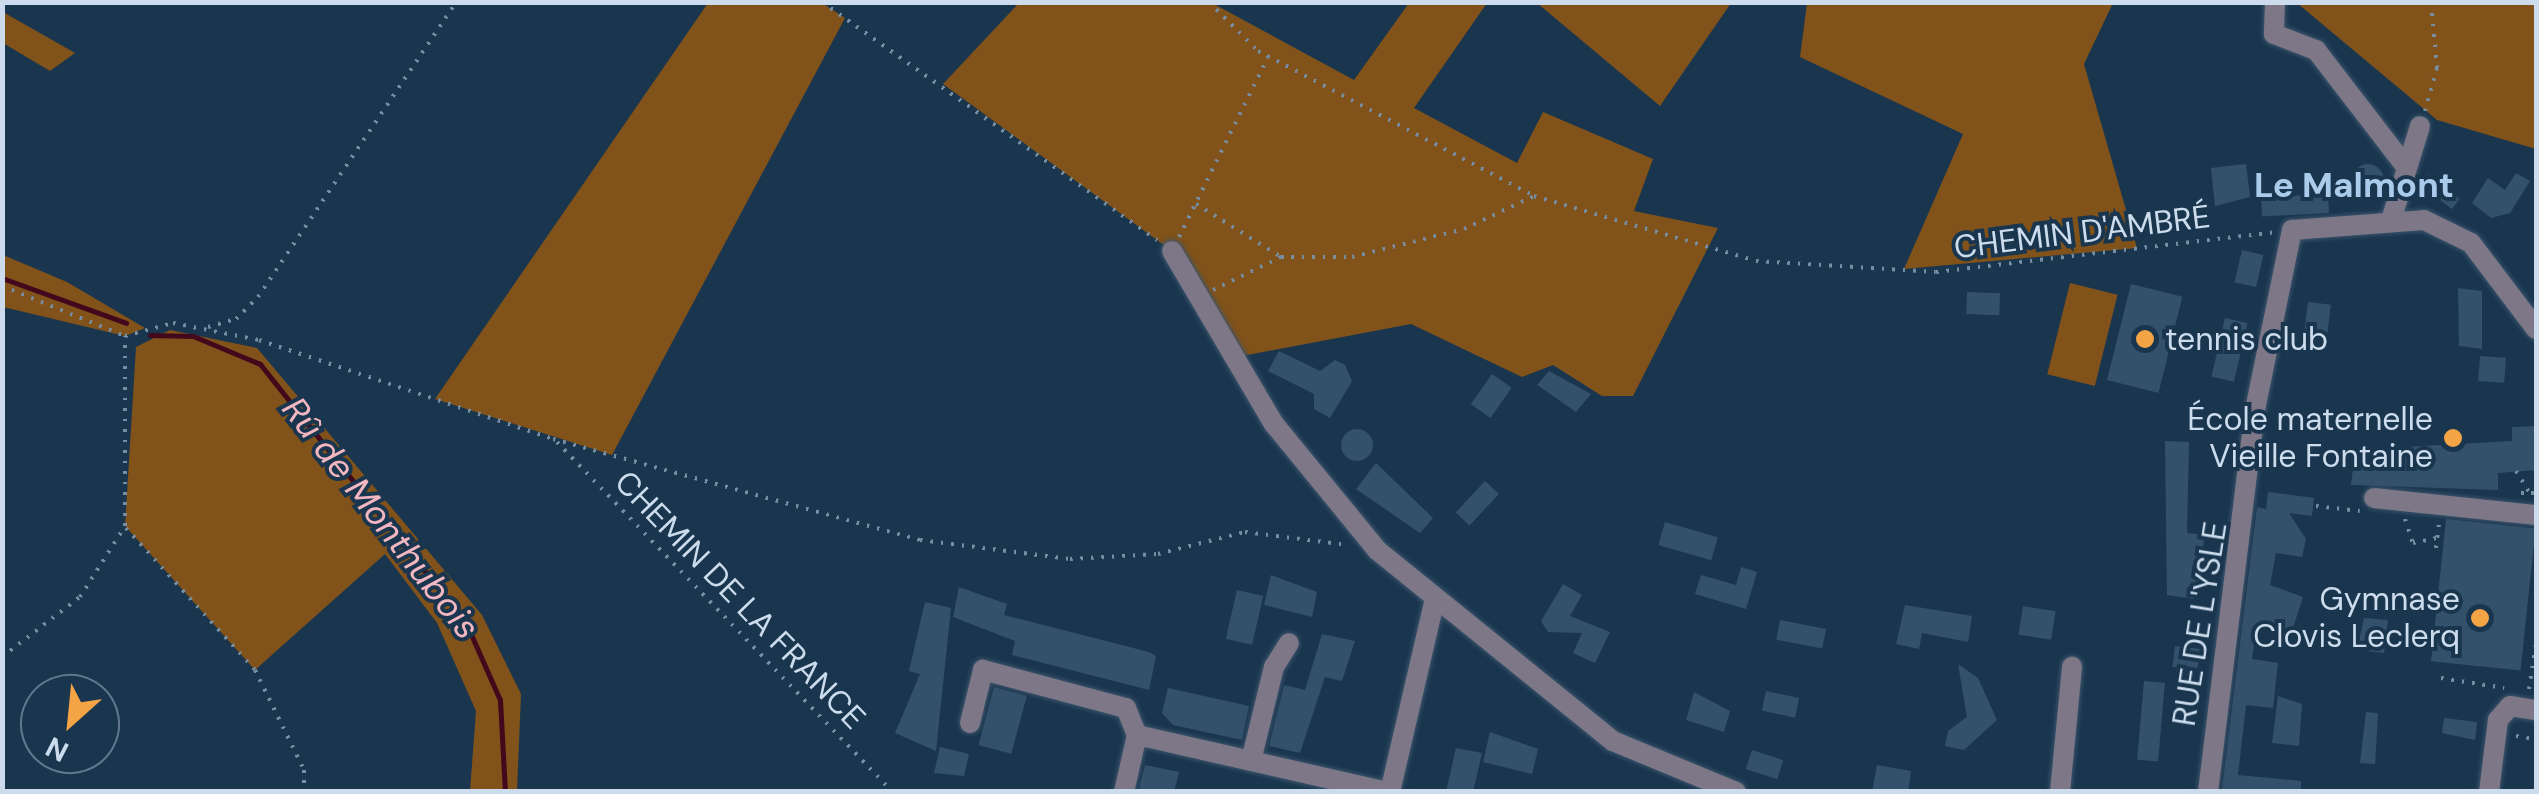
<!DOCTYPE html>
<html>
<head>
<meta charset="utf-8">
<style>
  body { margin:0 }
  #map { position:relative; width:2539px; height:794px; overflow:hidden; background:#1a364f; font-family:"DM Sans",sans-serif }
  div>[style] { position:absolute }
  .green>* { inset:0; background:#815219; transform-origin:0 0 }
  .stream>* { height:5px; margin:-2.5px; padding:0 2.5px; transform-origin:2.5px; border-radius:2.5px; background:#42081b }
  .building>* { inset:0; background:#34516b; transform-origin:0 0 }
  .round { border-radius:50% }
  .path>* { height:4px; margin-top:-2px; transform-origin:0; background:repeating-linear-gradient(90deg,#778da1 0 2.5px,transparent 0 10.5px) }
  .roads { filter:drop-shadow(0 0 2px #3a546b) drop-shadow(0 0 2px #3a546b) }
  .minor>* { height:20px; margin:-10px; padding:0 10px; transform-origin:10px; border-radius:10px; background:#7e7787 }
  .dots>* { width:28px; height:28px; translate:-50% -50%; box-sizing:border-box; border:5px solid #1a364f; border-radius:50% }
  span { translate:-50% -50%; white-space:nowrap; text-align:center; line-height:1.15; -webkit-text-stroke:8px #1a364f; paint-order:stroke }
  .street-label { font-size:32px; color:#ccdcec }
  .poi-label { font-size:32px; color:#ccdcec }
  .left { translate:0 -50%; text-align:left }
  .right { translate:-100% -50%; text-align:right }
  .neighbourhood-label { font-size:35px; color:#aacbea; font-weight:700 }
  .water-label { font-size:35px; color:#f3b7c1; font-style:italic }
  .frame { position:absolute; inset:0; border:5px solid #ccdcec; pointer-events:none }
  .north { position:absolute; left:20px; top:674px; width:100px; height:100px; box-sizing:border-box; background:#1a364f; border:2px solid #61788e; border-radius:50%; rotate:207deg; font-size:28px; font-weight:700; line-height:40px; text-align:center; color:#ccdcec }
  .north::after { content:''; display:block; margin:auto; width:35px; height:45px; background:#f4a444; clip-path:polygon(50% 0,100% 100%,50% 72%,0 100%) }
</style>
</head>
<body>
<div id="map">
  <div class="green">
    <div style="clip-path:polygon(708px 3px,822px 3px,845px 18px,612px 455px,435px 399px)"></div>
    <div style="clip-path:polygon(1019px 3px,1212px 3px,1354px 80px,1409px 3px,1487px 3px,1414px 108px,1517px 163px,1543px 112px,1653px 159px,1634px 211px,1718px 228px,1633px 396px,1602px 396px,1553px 365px,1522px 377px,1411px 324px,1237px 357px,1172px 251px,943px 84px)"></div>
    <div style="clip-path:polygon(1537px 3px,1731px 3px,1660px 106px)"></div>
    <div style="clip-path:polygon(1807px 3px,2113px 3px,2084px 64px,2137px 248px,1904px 269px,1963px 134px,1800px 57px)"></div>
    <div style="clip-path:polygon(2297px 3px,2536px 3px,2536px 149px,2437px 120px)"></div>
    <div style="clip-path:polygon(3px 12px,75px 53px,50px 71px,3px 43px)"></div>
    <div style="clip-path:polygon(3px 255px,67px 282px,145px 328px,125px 336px,3px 307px)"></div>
    <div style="left:2070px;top:283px;width:49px;height:94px;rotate:14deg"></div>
    <div style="clip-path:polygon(170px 330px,257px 348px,482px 615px,521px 694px,517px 791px,470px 791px,476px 711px,437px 623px,385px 554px,255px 670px,125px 526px,136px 347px)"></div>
  </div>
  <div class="stream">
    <div style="left:2px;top:278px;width:132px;rotate:19.9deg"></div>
    <div style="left:150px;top:335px;width:43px;rotate:1.3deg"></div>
    <div style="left:193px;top:336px;width:73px;rotate:22.7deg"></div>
    <div style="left:260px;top:364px;width:331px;rotate:51.5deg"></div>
    <div style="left:466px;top:623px;width:84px;rotate:66.2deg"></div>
    <div style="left:500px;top:700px;width:92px;rotate:86.9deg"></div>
  </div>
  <div class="building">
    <div style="clip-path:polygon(2246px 164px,2250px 197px,2215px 206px,2211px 168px)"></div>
    <div class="round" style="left:2352px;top:164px;width:32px;height:32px"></div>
    <div style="clip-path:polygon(2516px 173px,2530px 181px,2510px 213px,2491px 218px,2472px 203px,2488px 178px,2505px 190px)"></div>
    <div style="left:2427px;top:174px;width:41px;height:13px;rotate:37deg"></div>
    <div style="left:2328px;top:194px;width:19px;height:67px;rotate:87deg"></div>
    <div style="left:2242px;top:250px;width:22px;height:33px;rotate:13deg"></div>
    <div style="left:2131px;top:284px;width:53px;height:99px;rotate:14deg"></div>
    <div style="clip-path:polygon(2458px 288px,2482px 291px,2482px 349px,2459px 346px)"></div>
    <div style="left:1967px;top:292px;width:33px;height:22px;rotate:2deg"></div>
    <div style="left:2308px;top:302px;width:23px;height:35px;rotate:7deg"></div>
    <div style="left:2225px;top:318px;width:23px;height:60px;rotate:13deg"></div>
    <div style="clip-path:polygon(1279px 351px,1320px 371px,1335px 360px,1345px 365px,1352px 381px,1330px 418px,1314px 409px,1314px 394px,1268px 371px)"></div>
    <div style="left:2480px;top:356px;width:26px;height:25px;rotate:4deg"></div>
    <div style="clip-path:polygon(1549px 371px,1591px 394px,1576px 412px,1537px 385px)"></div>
    <div style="left:1492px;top:374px;width:24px;height:37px;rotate:35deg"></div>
    <div style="clip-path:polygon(2536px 426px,2536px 470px,2498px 473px,2498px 490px,2351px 485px,2354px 458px,2367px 460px,2368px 449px,2512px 441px,2512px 427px)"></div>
    <div class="round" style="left:1341px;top:429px;width:32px;height:32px"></div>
    <div style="clip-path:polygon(2165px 441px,2189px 442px,2187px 533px,2205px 535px,2194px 599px,2167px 595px)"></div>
    <div style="clip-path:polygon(1376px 463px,1433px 518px,1420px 533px,1356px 489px)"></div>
    <div style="left:1485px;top:481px;width:19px;height:43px;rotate:43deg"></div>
    <div style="clip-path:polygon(2268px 492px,2314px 498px,2312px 516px,2289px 513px,2306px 539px,2302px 557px,2276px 553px,2270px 585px,2303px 597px,2291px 634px,2257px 626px,2252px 659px,2278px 663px,2273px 708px,2246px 705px,2238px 775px,2301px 781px,2301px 792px,2222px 789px,2257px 507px,2266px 509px)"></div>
    <div style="left:2446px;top:519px;width:90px;height:143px;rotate:6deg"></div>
    <div style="left:1665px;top:522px;width:55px;height:24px;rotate:16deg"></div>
    <div style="clip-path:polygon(1741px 567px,1757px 572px,1746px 609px,1695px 594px,1701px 575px,1736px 585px)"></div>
    <div style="clip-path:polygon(1271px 575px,1317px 592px,1312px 617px,1264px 605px)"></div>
    <div style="clip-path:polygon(1563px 584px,1582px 595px,1570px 616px,1610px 632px,1595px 663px,1573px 653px,1582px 633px,1548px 632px,1541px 621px)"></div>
    <div style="clip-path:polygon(959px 587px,1007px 604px,1004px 615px,1149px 652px,1156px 656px,1149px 690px,1012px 655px,1015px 641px,953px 617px)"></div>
    <div style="left:1237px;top:590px;width:27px;height:50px;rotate:13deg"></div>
    <div style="clip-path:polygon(925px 602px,951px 608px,936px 751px,895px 733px,920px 674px,909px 671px)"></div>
    <div style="clip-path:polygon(1905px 605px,1972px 616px,1968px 642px,1922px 633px,1919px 649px,1896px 644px)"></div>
    <div style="left:2023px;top:606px;width:33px;height:29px;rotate:9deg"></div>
    <div style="clip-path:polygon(2364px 618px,2388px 620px,2384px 653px,2357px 650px)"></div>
    <div style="left:1780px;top:620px;width:47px;height:20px;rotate:11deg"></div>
    <div style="clip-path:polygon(1322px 634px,1355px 641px,1342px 681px,1325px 677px,1300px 753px,1269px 746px,1284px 685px,1305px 690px)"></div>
    <div style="left:2175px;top:646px;width:25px;height:21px;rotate:7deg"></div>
    <div style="clip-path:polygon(1958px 664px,1978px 678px,1997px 720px,1964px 750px,1945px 746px,1948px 731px,1967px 717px)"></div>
    <div style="left:2144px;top:681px;width:21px;height:79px;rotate:5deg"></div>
    <div style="left:994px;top:687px;width:34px;height:60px;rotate:15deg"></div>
    <div style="clip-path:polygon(1168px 688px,1249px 706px,1242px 740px,1173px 725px,1162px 713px)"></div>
    <div style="left:1766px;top:691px;width:34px;height:20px;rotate:12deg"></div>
    <div style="clip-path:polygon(1694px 692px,1730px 711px,1724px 732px,1686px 720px)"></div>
    <div style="clip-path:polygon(2278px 696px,2302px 704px,2299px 746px,2272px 743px)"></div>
    <div style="clip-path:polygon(2366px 712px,2378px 713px,2375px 764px,2360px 763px)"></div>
    <div style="clip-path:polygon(2444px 718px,2477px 722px,2475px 740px,2442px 733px)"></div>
    <div style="clip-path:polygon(1490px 732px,1538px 749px,1532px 774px,1483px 762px)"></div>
    <div style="clip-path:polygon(940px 747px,969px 754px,964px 776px,934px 773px)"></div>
    <div style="clip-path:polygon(1456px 748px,1482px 753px,1473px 792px,1446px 792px)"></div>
    <div style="left:1752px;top:750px;width:33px;height:20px;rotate:18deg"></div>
    <div style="clip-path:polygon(1145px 765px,1179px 772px,1174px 792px,1138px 792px)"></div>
    <div style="clip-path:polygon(1877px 765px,1911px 771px,1908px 792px,1872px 792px)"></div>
  </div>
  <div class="path">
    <div style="left:822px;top:2px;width:411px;rotate:35.4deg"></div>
    <div style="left:1209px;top:2px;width:69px;rotate:45deg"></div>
    <div style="left:1258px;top:51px;width:312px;rotate:27.7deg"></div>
    <div style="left:1534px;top:196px;width:231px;rotate:16.3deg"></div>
    <div style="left:1756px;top:261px;width:180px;rotate:3.5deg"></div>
    <div style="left:1936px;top:272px;width:341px;rotate:-6.7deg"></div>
    <div style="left:2425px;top:111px;width:45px;rotate:-74.4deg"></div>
    <div style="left:2437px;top:68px;width:66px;rotate:-95.2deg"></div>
    <div style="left:1196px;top:204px;width:100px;rotate:31.9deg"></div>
    <div style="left:1179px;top:237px;width:201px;rotate:-63.7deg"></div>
    <div style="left:2px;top:286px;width:133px;rotate:22.1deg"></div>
    <div style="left:125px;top:336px;width:50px;rotate:-15.2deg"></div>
    <div style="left:173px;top:323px;width:88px;rotate:11.2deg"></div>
    <div style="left:259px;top:340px;width:310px;rotate:18.6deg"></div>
    <div style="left:553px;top:439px;width:381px;rotate:15.4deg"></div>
    <div style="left:920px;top:540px;width:151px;rotate:7.2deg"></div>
    <div style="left:1070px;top:559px;width:88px;rotate:-3.3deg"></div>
    <div style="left:1158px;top:554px;width:90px;rotate:-14.2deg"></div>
    <div style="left:1245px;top:532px;width:104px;rotate:7.2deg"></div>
    <div style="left:1213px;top:290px;width:76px;rotate:-25.9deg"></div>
    <div style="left:1281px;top:257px;width:71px"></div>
    <div style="left:1352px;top:257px;width:115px;rotate:-14deg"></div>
    <div style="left:1464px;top:229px;width:77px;rotate:-25.2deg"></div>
    <div style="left:208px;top:327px;width:29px;rotate:-16deg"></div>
    <div style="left:236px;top:319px;width:31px;rotate:-45deg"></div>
    <div style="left:258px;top:297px;width:355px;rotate:-56.1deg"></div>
    <div style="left:557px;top:442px;width:485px;rotate:46.2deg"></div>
    <div style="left:2516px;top:471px;width:25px;rotate:58deg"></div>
    <div style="left:2521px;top:493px;width:15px"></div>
    <div style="left:2316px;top:506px;width:44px;rotate:6.5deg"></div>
    <div style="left:2405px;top:519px;width:25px;rotate:72deg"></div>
    <div style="left:2413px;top:543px;width:25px;rotate:-12deg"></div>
    <div style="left:126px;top:528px;width:192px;rotate:47.7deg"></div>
    <div style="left:255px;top:670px;width:111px;rotate:63.9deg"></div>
    <div style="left:304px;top:770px;width:22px;rotate:90deg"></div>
    <div style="left:2436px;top:548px;width:25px;rotate:-83deg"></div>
    <div style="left:2px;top:657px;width:98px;rotate:-37.6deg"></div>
    <div style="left:80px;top:597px;width:84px;rotate:-57.6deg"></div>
    <div style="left:125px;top:526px;width:190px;rotate:-90deg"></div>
    <div style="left:2441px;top:678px;width:64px;rotate:9deg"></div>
    <div style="left:2529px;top:689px;width:46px;rotate:-81.2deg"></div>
    <div style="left:2516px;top:736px;width:20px;rotate:9deg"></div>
  </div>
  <div class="roads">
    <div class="minor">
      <div style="left:2275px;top:2px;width:32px;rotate:92deg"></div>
      <div style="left:2274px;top:34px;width:45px;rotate:20.9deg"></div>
      <div style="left:2316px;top:50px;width:148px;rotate:52.4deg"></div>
      <div style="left:2392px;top:217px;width:95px;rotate:-72.9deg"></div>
      <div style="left:1172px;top:251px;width:201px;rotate:59.5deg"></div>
      <div style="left:1274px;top:424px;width:163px;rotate:50.7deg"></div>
      <div style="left:1377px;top:550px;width:304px;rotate:39deg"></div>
      <div style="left:1613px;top:741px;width:133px;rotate:22.5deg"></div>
      <div style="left:2374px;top:498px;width:163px;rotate:6deg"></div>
      <div style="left:970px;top:723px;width:55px;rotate:-76.2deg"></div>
      <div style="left:983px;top:670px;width:148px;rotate:14.9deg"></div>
      <div style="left:1126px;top:708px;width:29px;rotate:68deg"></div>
      <div style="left:1137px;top:735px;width:257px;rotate:12.8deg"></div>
      <div style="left:1251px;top:761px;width:97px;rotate:-76.3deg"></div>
      <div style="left:1274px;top:667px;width:28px;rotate:-58deg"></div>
      <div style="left:1124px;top:792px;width:58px;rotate:-77.2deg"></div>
      <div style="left:1390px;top:792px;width:194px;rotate:-76.9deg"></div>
      <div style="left:2060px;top:792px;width:126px;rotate:-84.5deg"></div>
      <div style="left:2208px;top:792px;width:385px;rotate:-83deg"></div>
      <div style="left:2255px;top:410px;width:184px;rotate:-78.4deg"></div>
      <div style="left:2292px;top:230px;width:132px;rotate:-4.3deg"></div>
      <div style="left:2424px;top:220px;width:52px;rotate:26.1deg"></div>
      <div style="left:2471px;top:243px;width:108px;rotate:52.9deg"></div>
      <div style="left:2489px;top:792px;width:73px;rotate:-82.9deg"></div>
      <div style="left:2498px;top:720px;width:18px;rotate:-49deg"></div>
      <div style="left:2510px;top:706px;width:26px;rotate:9deg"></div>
    </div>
  </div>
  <div class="dots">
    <div style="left:2145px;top:339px;background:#f4a444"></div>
    <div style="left:2453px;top:438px;background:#f4a444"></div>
    <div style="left:2480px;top:618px;background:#f4a444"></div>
  </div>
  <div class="street-label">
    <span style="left:2082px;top:232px;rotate:-7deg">CHEMIN D'AMBRÉ</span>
    <span style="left:740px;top:600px;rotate:46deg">CHEMIN DE LA FRANCE</span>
    <span style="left:2200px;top:624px;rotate:-81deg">RUE DE L'YSLE</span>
  </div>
  <div class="poi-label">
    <span class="left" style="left:2165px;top:339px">tennis club</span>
    <span class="right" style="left:2433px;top:438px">École maternelle<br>Vieille Fontaine</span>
    <span class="right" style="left:2460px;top:618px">Gymnase<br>Clovis Leclerq</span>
  </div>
  <div class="neighbourhood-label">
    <span style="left:2354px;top:185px">Le Malmont</span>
  </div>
  <div class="water-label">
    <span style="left:381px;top:518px;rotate:52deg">Rû de Monthubois</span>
  </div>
  <div class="frame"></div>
  <div class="north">N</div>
</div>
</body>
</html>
